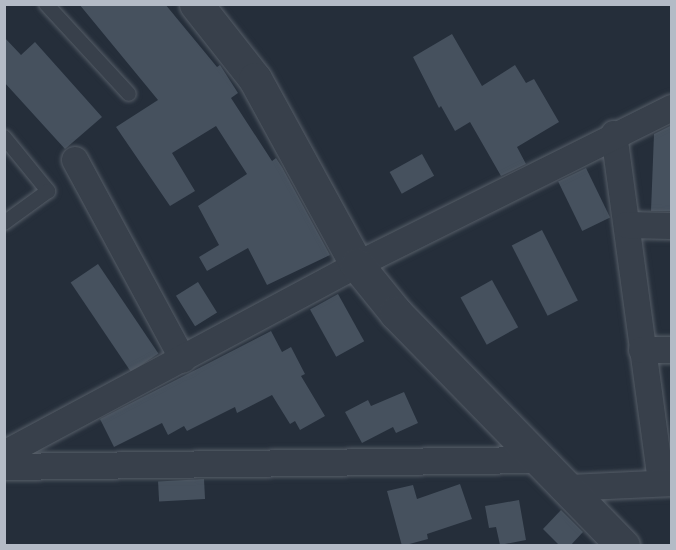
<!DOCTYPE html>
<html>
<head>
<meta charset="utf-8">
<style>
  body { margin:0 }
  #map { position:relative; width:676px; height:550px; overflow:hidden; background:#252e3a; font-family:"Archivo Narrow",sans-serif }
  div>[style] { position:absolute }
  .building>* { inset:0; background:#46515e; transform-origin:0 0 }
  .roads { filter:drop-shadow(0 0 2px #565e68) drop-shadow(0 0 2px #565e68) }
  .service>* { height:14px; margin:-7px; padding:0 7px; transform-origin:7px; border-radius:7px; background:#38404b }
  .minor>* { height:26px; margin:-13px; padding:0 13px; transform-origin:13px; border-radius:13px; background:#38404b }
  .tertiary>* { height:33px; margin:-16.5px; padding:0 16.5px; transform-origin:16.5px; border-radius:16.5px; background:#38404b }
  span { translate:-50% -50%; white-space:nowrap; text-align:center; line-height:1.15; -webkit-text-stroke:4.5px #1d252f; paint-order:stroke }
  .frame { position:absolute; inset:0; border:6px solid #b4bbc6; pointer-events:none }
</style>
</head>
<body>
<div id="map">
  <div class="building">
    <div style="clip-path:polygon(79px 4px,165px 4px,217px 67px,220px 65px,238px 93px,231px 98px,272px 161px,276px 158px,282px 167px,330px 255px,267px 285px,248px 248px,207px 271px,199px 257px,219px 245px,198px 206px,247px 174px,216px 126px,172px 153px,195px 191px,170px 206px,116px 127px,158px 100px)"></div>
    <div style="clip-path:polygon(452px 34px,482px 86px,515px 65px,526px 83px,534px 79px,559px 122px,517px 147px,526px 164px,501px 176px,470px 122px,455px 131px,441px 106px,439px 108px,413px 57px)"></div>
    <div style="clip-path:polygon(4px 37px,21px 55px,35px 42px,102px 117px,65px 149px,4px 82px)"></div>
    <div style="clip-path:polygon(672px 125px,672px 211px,651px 211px,654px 134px)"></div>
    <div style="left:422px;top:154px;width:25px;height:37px;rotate:61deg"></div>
    <div style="left:586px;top:168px;width:55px;height:31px;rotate:64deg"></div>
    <div style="left:542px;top:230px;width:79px;height:34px;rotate:63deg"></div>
    <div style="left:98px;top:264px;width:108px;height:33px;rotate:56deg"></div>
    <div style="left:492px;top:280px;width:54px;height:36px;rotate:61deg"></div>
    <div style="left:198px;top:282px;width:36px;height:26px;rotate:58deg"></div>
    <div style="left:338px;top:294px;width:54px;height:32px;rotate:61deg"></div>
    <div style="clip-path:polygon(271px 331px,282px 352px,291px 347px,305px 374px,301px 376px,325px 416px,300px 430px,295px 421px,290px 424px,272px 395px,237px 413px,235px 407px,187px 431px,184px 426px,168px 435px,162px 423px,114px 447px,100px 419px)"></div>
    <div style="clip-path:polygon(404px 392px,418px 423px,396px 433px,393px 427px,362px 443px,345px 412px,368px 400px,371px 406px)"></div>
    <div style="left:204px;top:479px;width:20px;height:46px;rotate:87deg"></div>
    <div style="clip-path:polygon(460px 484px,472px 519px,427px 534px,428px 539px,402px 546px,387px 491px,413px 485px,417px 499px)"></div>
    <div style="clip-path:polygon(519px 500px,526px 540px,500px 545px,496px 527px,489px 528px,485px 506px)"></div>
    <div style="clip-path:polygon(561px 510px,583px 532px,570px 546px,560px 546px,543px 529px)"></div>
  </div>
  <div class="roads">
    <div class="service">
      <div style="left:46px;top:4px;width:122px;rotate:47.3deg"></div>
      <div style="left:4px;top:137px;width:70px;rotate:50.8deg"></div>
      <div style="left:48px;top:191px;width:54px;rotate:144deg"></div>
    </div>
    <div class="minor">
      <div style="left:614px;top:134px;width:352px;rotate:82.3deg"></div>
      <div style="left:75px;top:160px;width:227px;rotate:61.6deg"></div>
      <div style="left:627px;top:225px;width:45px;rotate:1.3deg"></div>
      <div style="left:642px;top:350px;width:30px"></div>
      <div style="left:4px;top:454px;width:400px;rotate:-28.2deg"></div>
      <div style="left:357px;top:265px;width:352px;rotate:-26.5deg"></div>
      <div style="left:4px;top:467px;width:535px;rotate:-0.75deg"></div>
      <div style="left:566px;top:488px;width:106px;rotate:-2.7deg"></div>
    </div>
    <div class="tertiary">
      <div style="left:196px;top:4px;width:95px;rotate:51.8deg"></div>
      <div style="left:255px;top:79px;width:212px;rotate:61.3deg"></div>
      <div style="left:357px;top:265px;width:62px;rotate:50.9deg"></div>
      <div style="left:396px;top:313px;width:325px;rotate:45.7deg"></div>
    </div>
  </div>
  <div class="frame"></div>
</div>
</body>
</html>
